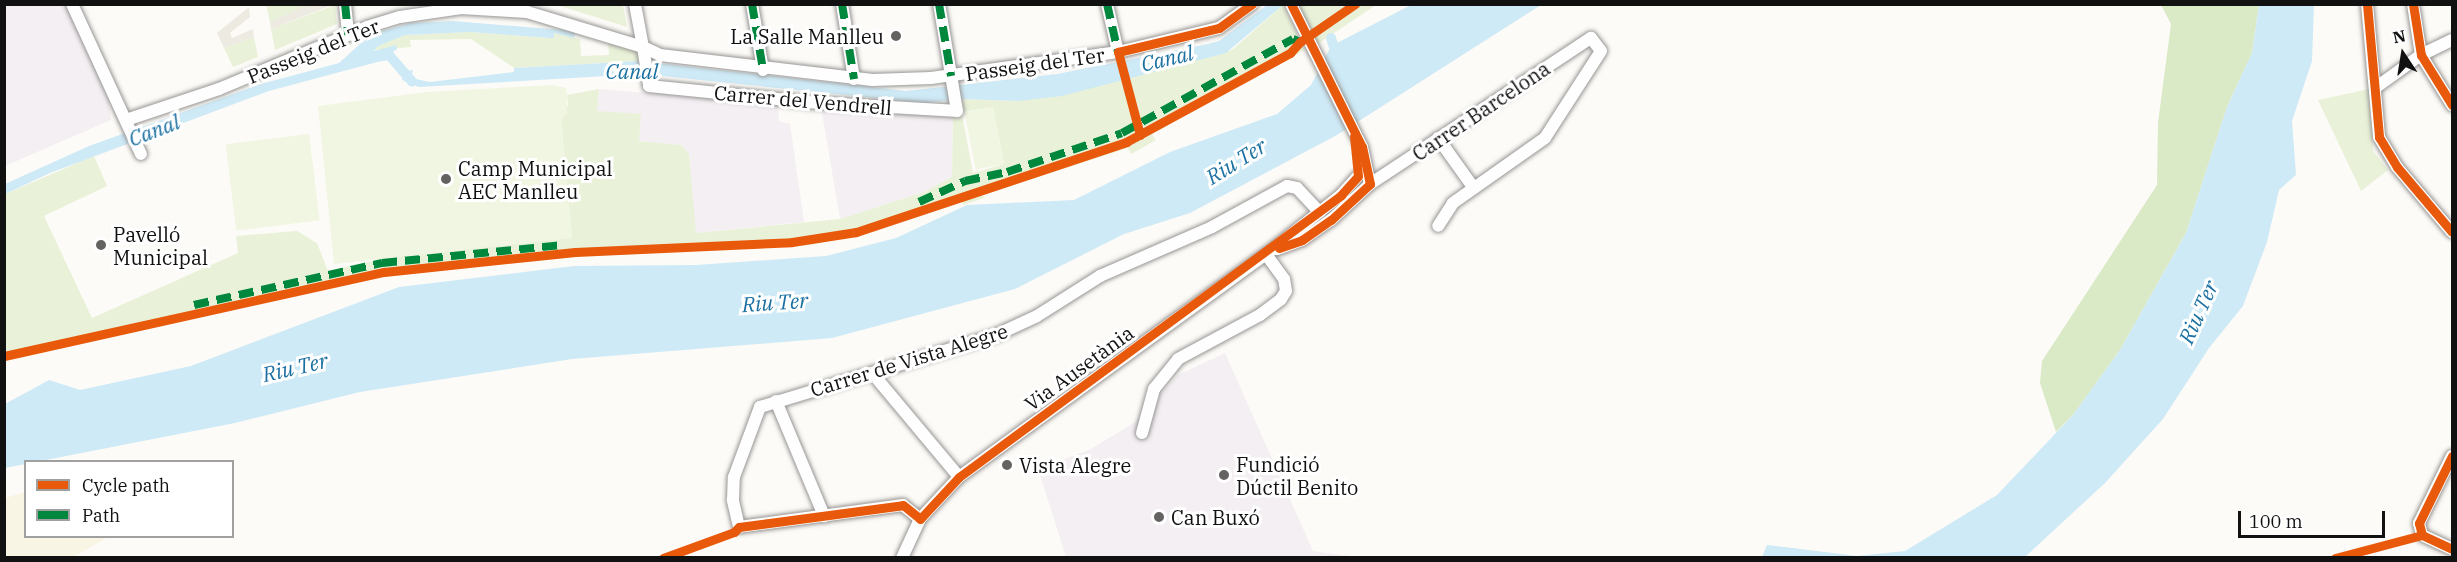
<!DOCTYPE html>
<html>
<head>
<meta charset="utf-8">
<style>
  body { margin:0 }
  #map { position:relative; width:2457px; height:562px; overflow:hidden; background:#fdfbf7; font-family:"IBM Plex Serif",serif }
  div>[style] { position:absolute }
  .industrial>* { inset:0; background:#f4eff3 }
  .farmland>* { inset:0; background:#f9f5e4 }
  .green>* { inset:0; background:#e9f2d8 }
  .forest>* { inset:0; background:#dae9c6 }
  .pitch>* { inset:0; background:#f1f6e2; transform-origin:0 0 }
  .plaza>* { inset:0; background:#edeae2 }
  .water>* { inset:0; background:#ceeaf6 }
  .canal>* { height:10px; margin:-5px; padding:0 5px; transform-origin:5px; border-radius:5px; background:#ceeaf6 }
  .roads { filter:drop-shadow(0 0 2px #979695) drop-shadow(0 0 2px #979695) }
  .minor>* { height:12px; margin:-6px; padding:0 6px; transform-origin:6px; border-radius:6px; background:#fffefe }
  .quiet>* { height:8px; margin-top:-4px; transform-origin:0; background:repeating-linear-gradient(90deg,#00873e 0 15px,transparent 0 23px) }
  .cycleway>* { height:9px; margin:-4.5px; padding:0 4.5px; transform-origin:4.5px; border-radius:4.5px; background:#e8590c }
  .dots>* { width:16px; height:16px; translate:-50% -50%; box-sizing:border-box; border:3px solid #fff; border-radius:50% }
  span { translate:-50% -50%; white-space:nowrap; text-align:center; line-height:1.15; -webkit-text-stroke:6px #fff; paint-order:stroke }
  .poi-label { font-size:20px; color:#111 }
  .right { translate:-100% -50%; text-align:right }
  .left { translate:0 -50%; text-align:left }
  .street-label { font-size:20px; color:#111 }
  .water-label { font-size:21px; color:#1b70a2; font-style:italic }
  .frame { position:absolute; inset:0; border:6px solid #111; pointer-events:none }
  .legend { position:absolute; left:24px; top:460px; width:210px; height:78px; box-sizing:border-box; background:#fff; border:2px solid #a0a0a0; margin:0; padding:8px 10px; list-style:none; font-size:18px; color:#111 }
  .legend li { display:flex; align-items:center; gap:12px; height:30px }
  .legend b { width:30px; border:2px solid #a0a0a0 }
  .north { position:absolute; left:2373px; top:24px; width:60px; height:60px; -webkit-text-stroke:4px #fff; paint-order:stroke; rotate:348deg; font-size:16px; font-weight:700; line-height:24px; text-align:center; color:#111 }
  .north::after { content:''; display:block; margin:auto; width:21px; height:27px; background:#111; clip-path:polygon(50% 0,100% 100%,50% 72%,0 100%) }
  .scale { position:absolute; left:2238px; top:511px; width:147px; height:27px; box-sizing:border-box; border:3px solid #111; border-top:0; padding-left:8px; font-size:18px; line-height:21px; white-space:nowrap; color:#111; -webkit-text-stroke:4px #fff; paint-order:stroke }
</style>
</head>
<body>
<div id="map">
  <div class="industrial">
    <div style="clip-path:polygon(5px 5px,66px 5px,108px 95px,111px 120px,5px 166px)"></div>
    <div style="clip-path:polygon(599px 89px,778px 104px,779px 121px,790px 124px,804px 222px,695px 233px,689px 154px,681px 145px,639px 141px,597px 111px)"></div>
    <div style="clip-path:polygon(821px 107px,953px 117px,952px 177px,924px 192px,840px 219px)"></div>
    <div style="clip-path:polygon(1225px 353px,1313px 551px,1357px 557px,1066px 557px,1038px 469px,1091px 449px,1135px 422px,1178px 375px)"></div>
  </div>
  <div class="farmland">
    <div style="clip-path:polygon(25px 492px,26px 536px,108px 537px,74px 557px,5px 557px,5px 498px)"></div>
  </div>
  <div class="green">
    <div style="clip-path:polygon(307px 4px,308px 6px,270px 22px,266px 5px)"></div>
    <div style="clip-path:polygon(335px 5px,337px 24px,275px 50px,271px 29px)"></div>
    <div style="clip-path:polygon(557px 5px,623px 5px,627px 27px)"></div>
    <div style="clip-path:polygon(1283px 5px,1305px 50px,1152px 134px,1156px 140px,1131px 154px,1128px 148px,983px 195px,984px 198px,963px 205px,961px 201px,870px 232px,811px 245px,575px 257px,383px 276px,5px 361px,5px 194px,94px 156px,107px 186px,44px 216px,92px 318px,238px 253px,236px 236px,297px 231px,317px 243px,328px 271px,389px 257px,572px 237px,561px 121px,568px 105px,567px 95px,599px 89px,597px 111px,641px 114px,639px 141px,681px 145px,689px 154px,696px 233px,840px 219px,924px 192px,952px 177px,953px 117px,962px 115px,973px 173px,1004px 164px,993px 107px,964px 112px,962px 99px,1018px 101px,1131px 77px,1232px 50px)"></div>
    <div style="clip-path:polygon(1296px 5px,1376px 5px,1316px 45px)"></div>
    <div style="clip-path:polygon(471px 32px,550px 38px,553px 33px,580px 39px,581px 56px,609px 55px,608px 41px,638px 50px,639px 61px,514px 68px,471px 39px,410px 40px,411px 47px,374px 50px,382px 43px,405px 35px)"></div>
    <div style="clip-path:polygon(254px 37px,258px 57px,233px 67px,224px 48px)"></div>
    <div style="clip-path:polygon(2369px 89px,2373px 151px,2388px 170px,2361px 191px,2318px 100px)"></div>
  </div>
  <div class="forest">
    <div style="clip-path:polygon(2161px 5px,2259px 5px,2252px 53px,2227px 107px,2186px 233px,2120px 350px,2073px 415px,2056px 432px,2040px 383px,2042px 361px,2157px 185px,2158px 123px,2171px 24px)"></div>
  </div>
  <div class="pitch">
    <div style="clip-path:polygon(552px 85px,566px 88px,567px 95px,567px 113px,561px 121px,572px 238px,334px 264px,318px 106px,427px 92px)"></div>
    <div style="left:993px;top:107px;width:58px;height:29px;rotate:79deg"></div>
    <div style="left:309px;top:134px;width:87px;height:84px;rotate:83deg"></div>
  </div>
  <div class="plaza">
    <div style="clip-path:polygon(307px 5px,332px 5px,271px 29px,270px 22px)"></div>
    <div style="clip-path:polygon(249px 7px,250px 17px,230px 33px,232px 38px,253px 29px,254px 37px,224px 48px,217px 33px)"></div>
  </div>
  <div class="water">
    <div style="clip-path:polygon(1267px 5px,1283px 5px,1226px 53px,1062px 96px,1018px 101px,962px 99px,923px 103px,642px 74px,419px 87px,402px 80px,403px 72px,413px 70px,411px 78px,430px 82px,514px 72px,514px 68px,639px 61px,906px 91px,1057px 74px,1208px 44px,1219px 41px)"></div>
    <div style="clip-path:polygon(1411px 5px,1541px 5px,1337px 135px,1190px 213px,1124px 234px,1015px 289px,832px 338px,572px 359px,360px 392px,235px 423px,5px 468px,5px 404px,49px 380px,80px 390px,191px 366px,399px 287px,574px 266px,696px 265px,826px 256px,896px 238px,967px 205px,1074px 200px,1170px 152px,1277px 114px,1311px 85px,1331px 46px)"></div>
    <div style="clip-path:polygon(2259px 5px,2314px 5px,2312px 61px,2292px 121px,2296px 175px,2279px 190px,2267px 242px,2243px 306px,2209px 348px,2163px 419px,2105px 483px,2025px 557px,1762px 557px,1767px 545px,1857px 556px,1905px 551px,1997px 495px,2073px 415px,2120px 350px,2186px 233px,2227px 107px,2252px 53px)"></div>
    <div style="clip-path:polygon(453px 21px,576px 31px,574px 38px,554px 33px,554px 38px,550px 38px,471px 32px,405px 35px,378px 46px,374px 51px,396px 45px,397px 49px,381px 61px,269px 91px,50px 173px,5px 194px,5px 184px,89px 146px,261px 84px,339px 63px,371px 34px,411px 23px)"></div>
  </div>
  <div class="canal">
    <div style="left:1331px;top:38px;width:20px;rotate:72deg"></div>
    <div style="left:375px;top:57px;width:14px;rotate:-8deg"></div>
    <div style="left:389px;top:55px;width:35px;rotate:49deg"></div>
  </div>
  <div class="roads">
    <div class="minor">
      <div style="left:72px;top:4px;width:165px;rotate:65.3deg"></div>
      <div style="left:345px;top:4px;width:31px;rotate:84deg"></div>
      <div style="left:635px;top:4px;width:44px;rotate:79.5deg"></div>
      <div style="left:643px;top:47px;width:19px;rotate:25deg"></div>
      <div style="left:660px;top:55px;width:214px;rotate:6.7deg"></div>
      <div style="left:873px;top:80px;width:58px;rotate:-2deg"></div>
      <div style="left:931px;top:78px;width:189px;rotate:-7.9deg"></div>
      <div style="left:1118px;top:52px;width:104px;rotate:-13.4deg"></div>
      <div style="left:1219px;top:28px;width:41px;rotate:-36deg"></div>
      <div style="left:752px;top:4px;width:67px;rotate:80.5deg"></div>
      <div style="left:842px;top:4px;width:76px;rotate:80.9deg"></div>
      <div style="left:1107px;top:4px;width:49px;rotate:77.1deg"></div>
      <div style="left:1291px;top:4px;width:160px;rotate:63.6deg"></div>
      <div style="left:1362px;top:147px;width:38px;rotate:78deg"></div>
      <div style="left:2367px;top:4px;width:134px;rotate:84.8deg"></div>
      <div style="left:2379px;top:137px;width:35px;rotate:59deg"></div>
      <div style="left:2397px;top:167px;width:85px;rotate:49.8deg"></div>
      <div style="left:2413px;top:4px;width:52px;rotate:81.1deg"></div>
      <div style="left:2421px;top:55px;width:59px;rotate:58.2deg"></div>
      <div style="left:2375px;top:88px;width:57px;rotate:-35.7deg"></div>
      <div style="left:2421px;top:55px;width:34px;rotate:-26deg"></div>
      <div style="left:126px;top:120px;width:98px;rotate:-18.4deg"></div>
      <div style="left:219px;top:89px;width:160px;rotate:-22.7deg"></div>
      <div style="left:367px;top:27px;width:34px;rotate:-17deg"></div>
      <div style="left:400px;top:17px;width:62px;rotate:-8.4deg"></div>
      <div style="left:461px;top:8px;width:66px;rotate:3.5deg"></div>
      <div style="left:527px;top:12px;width:121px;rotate:16.8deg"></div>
      <div style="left:643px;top:47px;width:39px;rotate:81deg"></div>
      <div style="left:649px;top:86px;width:159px;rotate:5.8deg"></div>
      <div style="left:807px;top:102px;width:150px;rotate:3.4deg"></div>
      <div style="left:957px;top:111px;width:109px;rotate:-99.5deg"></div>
      <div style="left:1438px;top:138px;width:60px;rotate:54.5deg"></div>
      <div style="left:1370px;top:184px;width:265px;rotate:-33.5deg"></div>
      <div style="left:1591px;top:38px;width:16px;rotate:52deg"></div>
      <div style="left:1601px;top:51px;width:103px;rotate:122.8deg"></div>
      <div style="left:1545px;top:138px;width:113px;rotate:144.8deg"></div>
      <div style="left:1453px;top:203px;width:27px;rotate:123deg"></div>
      <div style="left:1277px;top:249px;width:27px;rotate:-20deg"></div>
      <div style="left:1302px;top:240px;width:35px;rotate:-35deg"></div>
      <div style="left:1331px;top:220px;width:53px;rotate:-42.7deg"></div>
      <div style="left:878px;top:380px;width:126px;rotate:50.1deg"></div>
      <div style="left:776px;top:401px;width:125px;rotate:67.3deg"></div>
      <div style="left:1142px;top:433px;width:46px;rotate:-74.7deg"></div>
      <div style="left:1154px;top:389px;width:38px;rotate:-51deg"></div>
      <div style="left:1178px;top:359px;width:93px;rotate:-28.2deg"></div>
      <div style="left:1260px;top:315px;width:26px;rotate:-37deg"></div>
      <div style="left:1281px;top:299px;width:9px;rotate:-58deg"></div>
      <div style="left:1286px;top:291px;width:12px;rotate:-99deg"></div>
      <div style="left:1284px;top:279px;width:31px;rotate:-126deg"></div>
      <div style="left:2452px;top:456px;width:75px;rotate:116.2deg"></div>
      <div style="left:2419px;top:523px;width:12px;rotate:76deg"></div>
      <div style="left:2422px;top:535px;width:33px;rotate:25deg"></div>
      <div style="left:920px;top:519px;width:22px;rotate:-141deg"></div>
      <div style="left:903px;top:505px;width:165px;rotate:172.4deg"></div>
      <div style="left:739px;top:527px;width:28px;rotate:-103deg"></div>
      <div style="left:733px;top:500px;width:23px;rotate:-88deg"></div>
      <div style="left:734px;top:477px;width:75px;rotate:-69.6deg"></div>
      <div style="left:760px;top:407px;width:245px;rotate:-16.9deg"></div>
      <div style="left:994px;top:336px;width:47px;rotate:-24.9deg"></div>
      <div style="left:1037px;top:316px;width:75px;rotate:-32.4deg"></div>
      <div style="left:1100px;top:276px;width:122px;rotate:-23.6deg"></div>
      <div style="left:1212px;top:227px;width:85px;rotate:-28.7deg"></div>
      <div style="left:1287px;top:186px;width:10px;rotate:11deg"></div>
      <div style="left:1297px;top:188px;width:33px;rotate:47deg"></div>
      <div style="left:902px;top:558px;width:43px;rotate:-65.2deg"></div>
      <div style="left:920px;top:519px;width:57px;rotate:-47.1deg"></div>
      <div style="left:959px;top:477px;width:383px;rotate:-36deg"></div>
      <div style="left:1269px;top:252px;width:92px;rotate:-38.4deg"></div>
      <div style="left:1341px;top:195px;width:25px;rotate:-48deg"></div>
    </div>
  </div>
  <div class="quiet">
    <div style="left:345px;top:4px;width:31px;rotate:84deg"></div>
    <div style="left:752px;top:4px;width:67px;rotate:80.5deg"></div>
    <div style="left:842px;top:4px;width:76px;rotate:80.9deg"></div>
    <div style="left:939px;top:4px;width:73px;rotate:80.5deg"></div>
    <div style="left:1107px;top:4px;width:49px;rotate:77.1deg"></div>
    <div style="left:919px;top:202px;width:51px;rotate:-24.5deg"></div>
    <div style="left:965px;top:181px;width:43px;rotate:-12.1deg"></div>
    <div style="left:1007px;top:172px;width:121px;rotate:-18.7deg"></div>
    <div style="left:1122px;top:133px;width:195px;rotate:-28.8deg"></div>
    <div style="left:1293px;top:39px;width:8px;rotate:23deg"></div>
    <div style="left:194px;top:305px;width:193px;rotate:-12.6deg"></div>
    <div style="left:382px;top:263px;width:180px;rotate:-5.7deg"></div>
  </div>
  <div class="cycleway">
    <div style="left:2367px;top:4px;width:134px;rotate:84.8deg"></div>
    <div style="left:2379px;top:137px;width:35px;rotate:59deg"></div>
    <div style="left:2397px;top:167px;width:85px;rotate:49.8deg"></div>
    <div style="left:2413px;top:4px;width:52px;rotate:81.1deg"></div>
    <div style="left:2421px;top:55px;width:59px;rotate:58.2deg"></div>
    <div style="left:1140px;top:135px;width:86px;rotate:-104.8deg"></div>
    <div style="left:1118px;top:52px;width:104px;rotate:-13.4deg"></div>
    <div style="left:1219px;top:28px;width:41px;rotate:-36deg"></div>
    <div style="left:1279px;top:248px;width:24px;rotate:-19deg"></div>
    <div style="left:1302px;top:240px;width:35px;rotate:-35deg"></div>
    <div style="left:1331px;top:220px;width:53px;rotate:-42.7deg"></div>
    <div style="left:1370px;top:184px;width:38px;rotate:-102deg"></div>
    <div style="left:1362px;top:147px;width:160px;rotate:-116.4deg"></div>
    <div style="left:4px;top:356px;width:389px;rotate:-12.5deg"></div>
    <div style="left:384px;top:272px;width:192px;rotate:-6deg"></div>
    <div style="left:575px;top:252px;width:217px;rotate:-2.6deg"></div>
    <div style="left:792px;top:242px;width:65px;rotate:-8.9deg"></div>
    <div style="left:856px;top:232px;width:285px;rotate:-18.4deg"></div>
    <div style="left:1126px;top:142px;width:187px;rotate:-28.5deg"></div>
    <div style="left:1290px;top:53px;width:15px;rotate:-48deg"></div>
    <div style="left:1300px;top:42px;width:67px;rotate:-34.6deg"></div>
    <div style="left:2452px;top:456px;width:75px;rotate:116.2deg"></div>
    <div style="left:2419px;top:523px;width:12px;rotate:76deg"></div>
    <div style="left:2422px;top:535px;width:33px;rotate:25deg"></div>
    <div style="left:663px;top:558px;width:76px;rotate:-20.1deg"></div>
    <div style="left:734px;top:532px;width:7px;rotate:-45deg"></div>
    <div style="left:739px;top:527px;width:165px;rotate:-7.6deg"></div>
    <div style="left:903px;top:505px;width:22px;rotate:39deg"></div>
    <div style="left:920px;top:519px;width:57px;rotate:-47.1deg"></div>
    <div style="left:959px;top:477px;width:475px;rotate:-36.4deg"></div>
    <div style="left:1341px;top:195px;width:25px;rotate:-48deg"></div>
    <div style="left:1358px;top:176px;width:40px;rotate:-95.7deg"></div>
    <div style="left:2335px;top:558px;width:90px;rotate:-14.8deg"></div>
  </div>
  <div class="dots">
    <div style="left:896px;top:36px;background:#646362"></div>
    <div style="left:446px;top:179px;background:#646362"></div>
    <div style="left:101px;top:245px;background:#646362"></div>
    <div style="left:1007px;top:465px;background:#646362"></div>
    <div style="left:1224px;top:475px;background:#646362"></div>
    <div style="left:1159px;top:517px;background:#646362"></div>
  </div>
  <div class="poi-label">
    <span class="right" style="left:884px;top:36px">La Salle Manlleu</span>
    <span class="left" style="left:458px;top:180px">Camp Municipal<br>AEC Manlleu</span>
    <span class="left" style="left:113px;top:246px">Pavelló<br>Municipal</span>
    <span class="left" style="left:1236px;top:476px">Fundició<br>Dúctil Benito</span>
    <span class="left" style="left:1019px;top:465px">Vista Alegre</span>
    <span class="left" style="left:1171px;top:517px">Can Buxó</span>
  </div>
  <div class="street-label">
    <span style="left:313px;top:51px;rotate:-22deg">Passeig del Ter</span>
    <span style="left:1035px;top:64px;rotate:-8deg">Passeig del Ter</span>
    <span style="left:803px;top:100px;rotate:5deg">Carrer del Vendrell</span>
    <span style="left:1481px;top:111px;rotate:-34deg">Carrer Barcelona</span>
    <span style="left:909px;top:360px;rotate:-17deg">Carrer de Vista Alegre</span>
    <span style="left:1079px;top:368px;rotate:-36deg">Via Ausetània</span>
  </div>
  <div class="water-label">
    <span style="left:1167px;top:58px;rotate:-13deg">Canal</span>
    <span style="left:632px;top:71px">Canal</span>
    <span style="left:154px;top:130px;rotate:-21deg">Canal</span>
    <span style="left:1236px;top:161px;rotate:-32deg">Riu Ter</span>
    <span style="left:775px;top:302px;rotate:-4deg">Riu Ter</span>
    <span style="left:2198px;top:312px;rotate:-66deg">Riu Ter</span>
    <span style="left:295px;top:367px;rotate:-13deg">Riu Ter</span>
  </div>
  <div class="frame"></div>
  <ul class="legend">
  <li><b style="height:8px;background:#e8590c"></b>Cycle path</li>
  <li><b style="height:8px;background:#00873e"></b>Path</li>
  </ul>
  <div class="north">N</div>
  <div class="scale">100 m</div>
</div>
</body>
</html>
